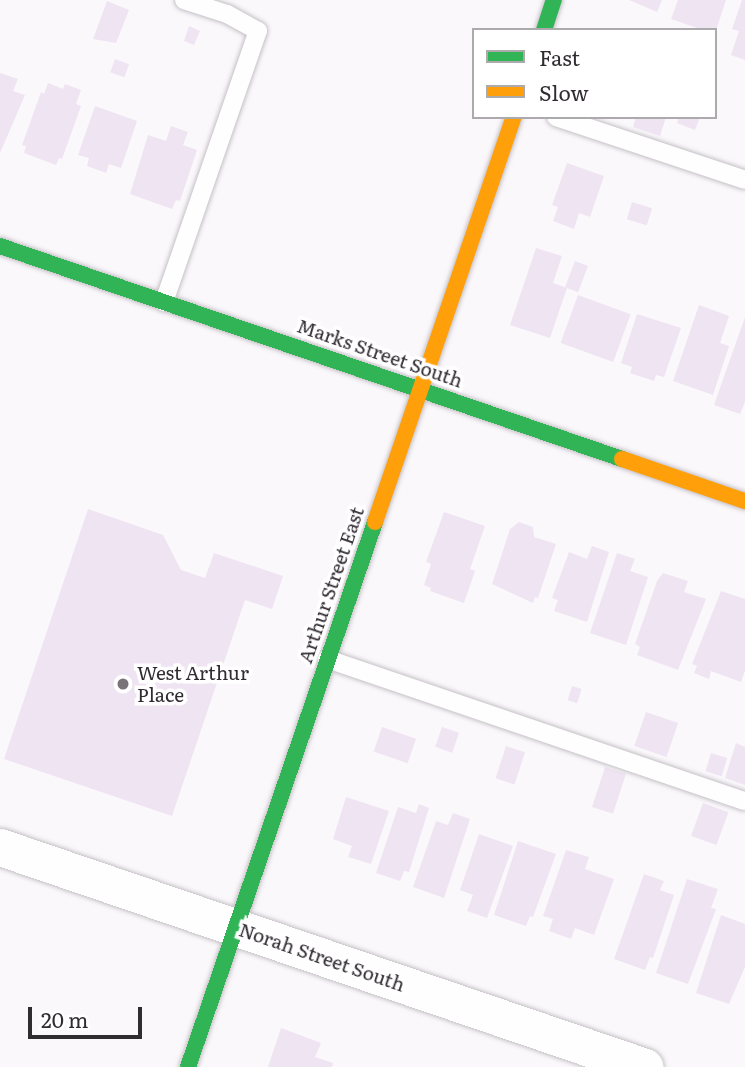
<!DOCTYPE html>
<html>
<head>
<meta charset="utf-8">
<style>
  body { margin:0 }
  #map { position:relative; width:745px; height:1067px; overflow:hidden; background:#fbf8fc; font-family:Literata,serif }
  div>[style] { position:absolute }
  .building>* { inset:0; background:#efe4f2; transform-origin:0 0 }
  .roads { filter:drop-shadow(0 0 2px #c5c1c6) drop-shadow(0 0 2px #c5c1c6) }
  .lane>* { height:18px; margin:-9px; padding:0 9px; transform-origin:9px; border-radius:9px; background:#fefeff }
  .street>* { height:37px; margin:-18.5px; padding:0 18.5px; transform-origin:18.5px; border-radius:18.5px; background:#fefeff }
  .fast>* { height:16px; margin:-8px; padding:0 8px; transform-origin:8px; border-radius:8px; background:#30b455 }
  .slow>* { height:16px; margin:-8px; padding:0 8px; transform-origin:8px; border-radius:8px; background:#ff9f0a }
  .dots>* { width:19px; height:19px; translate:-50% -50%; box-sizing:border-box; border:4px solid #fff; border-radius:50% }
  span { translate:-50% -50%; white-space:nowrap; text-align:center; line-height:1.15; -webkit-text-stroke:7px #fff; paint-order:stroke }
  .street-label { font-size:19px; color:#312b32 }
  .poi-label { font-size:19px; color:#312b32 }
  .left { translate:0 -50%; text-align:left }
  .legend { position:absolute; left:472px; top:28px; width:245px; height:91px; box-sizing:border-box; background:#fff; border:2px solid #adaaad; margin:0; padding:9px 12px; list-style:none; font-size:21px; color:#312b32 }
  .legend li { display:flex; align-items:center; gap:14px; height:35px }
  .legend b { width:35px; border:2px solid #adaaad }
  .scale { position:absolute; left:28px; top:1007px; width:114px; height:32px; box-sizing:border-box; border:4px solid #312b32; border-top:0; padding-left:9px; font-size:21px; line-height:24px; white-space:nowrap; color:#312b32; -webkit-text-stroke:5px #fff; paint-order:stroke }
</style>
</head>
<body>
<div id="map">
  <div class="building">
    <div style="clip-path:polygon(629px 0,662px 0,657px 12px)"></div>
    <div style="clip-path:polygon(678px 0,726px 0,716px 30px,703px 30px,671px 19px)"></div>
    <div style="clip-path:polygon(742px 0,745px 0,745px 60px,731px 55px,739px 31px,732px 29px)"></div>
    <div style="clip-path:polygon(107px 1px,129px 10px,116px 43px,93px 39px)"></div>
    <div style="clip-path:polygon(189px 26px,200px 31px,194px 45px,184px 41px)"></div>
    <div style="left:115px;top:59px;width:15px;height:14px;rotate:20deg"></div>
    <div style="clip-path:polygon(0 73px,18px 79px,13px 91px,25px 95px,0 153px)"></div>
    <div style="clip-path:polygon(48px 83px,63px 89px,65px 84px,81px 90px,76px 104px,81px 106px,62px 159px,59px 158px,56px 165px,24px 153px,26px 146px,22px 145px,41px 92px,44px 94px)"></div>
    <div style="clip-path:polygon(95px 106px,137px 121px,121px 168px,109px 164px,106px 173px,87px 166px,89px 158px,78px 155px)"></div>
    <div style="clip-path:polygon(636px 117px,666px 117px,660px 136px,633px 127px)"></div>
    <div style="clip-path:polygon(679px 117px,700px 117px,695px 130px,677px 123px)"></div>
    <div style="clip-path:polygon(171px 126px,188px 132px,183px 145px,197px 150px,180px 201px,176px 200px,172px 209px,130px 194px,148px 135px,166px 141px)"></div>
    <div style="clip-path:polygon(567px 163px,604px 176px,590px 217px,579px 213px,574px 229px,553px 221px,558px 207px,552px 205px)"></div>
    <div style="left:632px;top:202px;width:21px;height:18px;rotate:17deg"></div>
    <div style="clip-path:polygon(536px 248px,562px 256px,553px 283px,567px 288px,550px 338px,510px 325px)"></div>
    <div style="left:575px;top:261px;width:14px;height:28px;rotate:21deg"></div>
    <div style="left:578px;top:295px;width:56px;height:51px;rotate:20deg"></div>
    <div style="clip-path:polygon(699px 305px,729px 316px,720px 343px,729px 346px,713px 395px,673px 381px)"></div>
    <div style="clip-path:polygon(637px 314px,681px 328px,664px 377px,656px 375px,654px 381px,630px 373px,632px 367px,621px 363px)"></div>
    <div style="clip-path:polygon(745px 317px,745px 402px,740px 414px,714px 405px)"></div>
    <div style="clip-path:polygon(88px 509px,163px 535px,181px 570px,205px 578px,214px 553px,283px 576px,272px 609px,245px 600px,172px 816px,4px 759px)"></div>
    <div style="clip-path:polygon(444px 512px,485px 526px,470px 569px,475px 571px,464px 603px,430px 591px,431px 588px,424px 585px,431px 564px,426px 562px)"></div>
    <div style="clip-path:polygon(519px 522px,533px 527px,534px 537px,556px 544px,538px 598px,535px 597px,533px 603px,492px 584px,510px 529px)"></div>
    <div style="clip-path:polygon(592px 546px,609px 552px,587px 622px,554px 611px,558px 600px,552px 598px,569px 552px,587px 559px)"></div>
    <div style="clip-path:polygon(617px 553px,635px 559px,630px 571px,648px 577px,626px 645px,590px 633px)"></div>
    <div style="clip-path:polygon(663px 573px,688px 581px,684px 592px,706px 599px,678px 670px,637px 655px,640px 647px,635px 644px,657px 581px)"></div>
    <div style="clip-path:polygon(721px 591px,745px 599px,745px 671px,741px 682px,711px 671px,709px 679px,694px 673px,697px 666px,692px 664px)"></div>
    <div style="left:572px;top:686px;width:10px;height:15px;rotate:17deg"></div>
    <div style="left:646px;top:712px;width:34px;height:36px;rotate:19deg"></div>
    <div style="left:382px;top:727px;width:36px;height:26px;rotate:19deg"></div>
    <div style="left:442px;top:727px;width:18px;height:21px;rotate:19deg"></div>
    <div style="clip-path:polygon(736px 743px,745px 747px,745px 785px,725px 778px)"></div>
    <div style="left:506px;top:746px;width:20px;height:34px;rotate:18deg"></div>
    <div style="left:711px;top:753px;width:17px;height:19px;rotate:17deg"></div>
    <div style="left:605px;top:767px;width:22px;height:42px;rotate:18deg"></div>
    <div style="clip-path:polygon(346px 797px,389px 811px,371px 864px,348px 857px,352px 846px,333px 839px)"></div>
    <div style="left:703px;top:803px;width:27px;height:35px;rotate:20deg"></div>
    <div style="clip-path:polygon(419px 804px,429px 808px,409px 872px,404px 871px,400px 881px,376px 873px,398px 807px,416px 813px)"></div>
    <div style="clip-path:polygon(453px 813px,470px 819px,444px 898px,413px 887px,436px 821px,448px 825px)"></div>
    <div style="clip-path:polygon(479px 834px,513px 846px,487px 918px,467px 911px,473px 895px,460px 890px)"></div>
    <div style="clip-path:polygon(518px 841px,556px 854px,533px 917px,530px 916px,526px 926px,494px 915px)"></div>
    <div style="clip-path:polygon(566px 850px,589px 857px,585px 869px,614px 879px,594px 935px,575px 928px,571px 939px,549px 931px,553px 919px,543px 916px)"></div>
    <div style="clip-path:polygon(644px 874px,664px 881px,660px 890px,674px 895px,653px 958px,650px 957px,645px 970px,614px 959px)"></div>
    <div style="clip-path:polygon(687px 879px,718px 889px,711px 908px,716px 909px,688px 984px,656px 973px)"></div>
    <div style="clip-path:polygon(721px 915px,745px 924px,745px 967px,729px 1004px,696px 993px)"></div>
    <div style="clip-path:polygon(281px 1028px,321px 1043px,315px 1057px,333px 1063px,332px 1067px,268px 1067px)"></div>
  </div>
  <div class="roads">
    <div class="lane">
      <div style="left:556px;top:117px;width:199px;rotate:18.4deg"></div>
      <div style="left:164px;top:302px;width:287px;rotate:-70.9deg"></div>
      <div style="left:258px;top:31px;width:35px;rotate:-151deg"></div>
      <div style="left:227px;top:14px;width:45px;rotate:-162deg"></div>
      <div style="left:327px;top:659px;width:441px;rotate:18.8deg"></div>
    </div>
    <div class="street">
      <div style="left:0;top:847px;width:681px;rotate:18.83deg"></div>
    </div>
    <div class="fast">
      <div style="left:544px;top:30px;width:32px;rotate:-72deg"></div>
      <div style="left:0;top:246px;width:657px;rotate:18.9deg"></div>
      <div style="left:188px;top:1067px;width:576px;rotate:-71.06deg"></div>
    </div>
    <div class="slow">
      <div style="left:622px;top:459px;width:130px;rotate:18.9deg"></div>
      <div style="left:375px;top:522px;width:428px;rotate:-71.1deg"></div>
    </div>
  </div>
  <div class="dots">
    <div style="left:123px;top:684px;background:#787379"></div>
  </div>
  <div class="street-label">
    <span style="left:380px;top:353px;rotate:19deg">Marks Street South</span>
    <span style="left:331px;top:585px;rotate:-71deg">Arthur Street East</span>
    <span style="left:322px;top:957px;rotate:19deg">Norah Street South</span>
  </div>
  <div class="poi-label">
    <span class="left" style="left:137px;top:684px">West Arthur<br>Place</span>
  </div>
  <ul class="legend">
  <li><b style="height:9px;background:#30b455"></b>Fast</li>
  <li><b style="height:9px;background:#ff9f0a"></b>Slow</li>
  </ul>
  <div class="scale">20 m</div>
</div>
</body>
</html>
